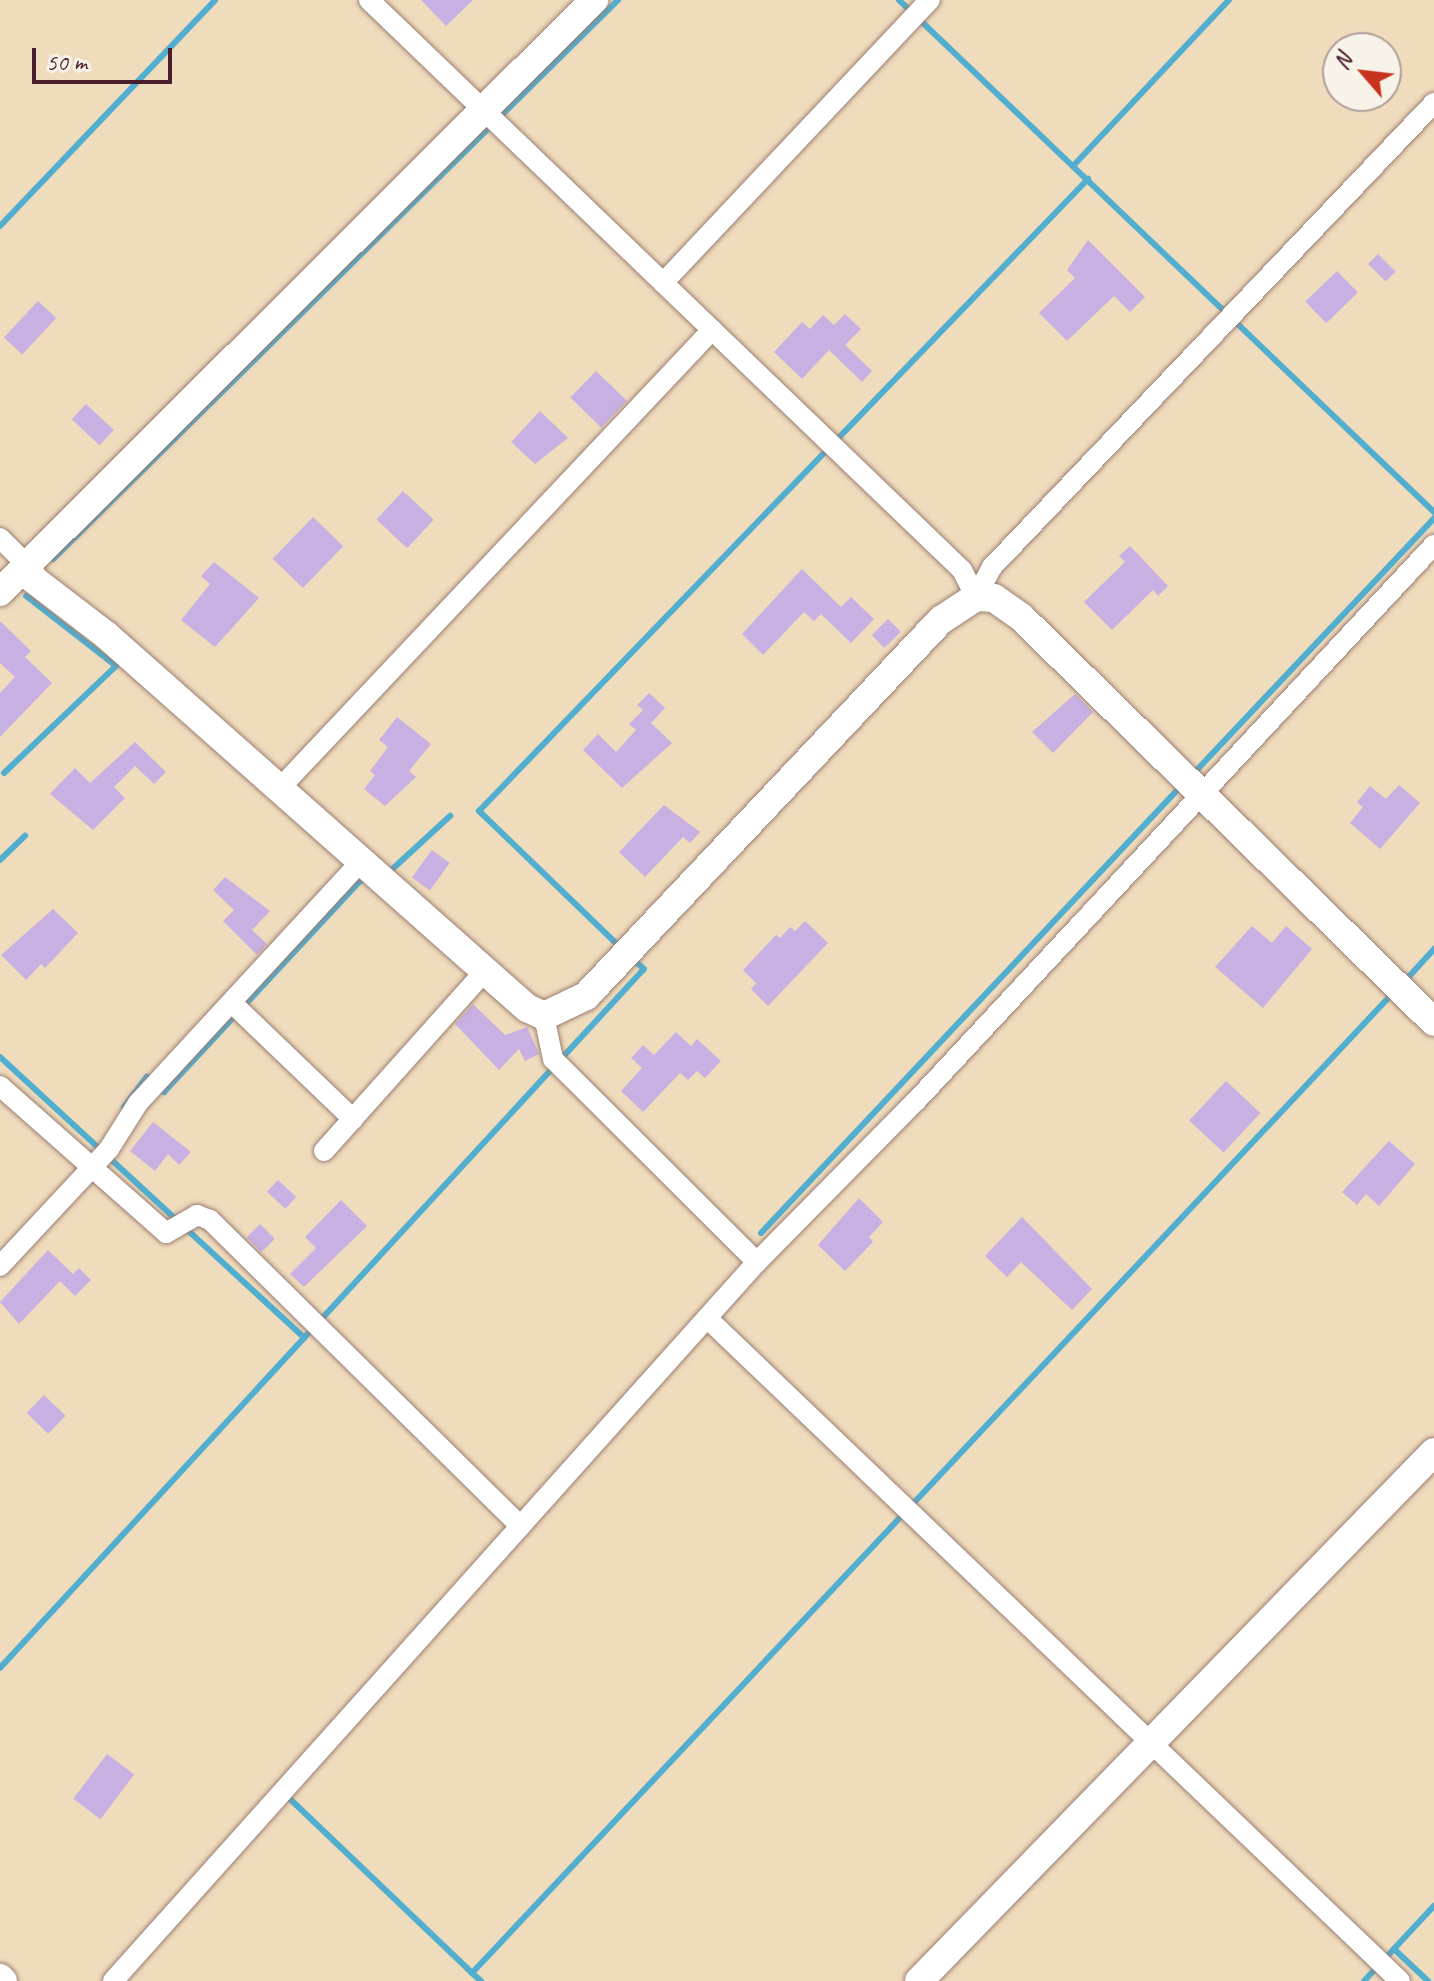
<!DOCTYPE html>
<html>
<head>
<meta charset="utf-8">
<style>
  body { margin:0 }
  #map { position:relative; width:1434px; height:1981px; overflow:hidden; background:#efdcbc; font-family:Caveat,sans-serif }
  div>[style] { position:absolute }
  .stream>* { height:6px; margin:-3px; padding:0 3px; transform-origin:3px; border-radius:3px; background:#51aecf }
  .building>* { inset:0; background:#c9b0e2; transform-origin:0 0 }
  .roads { filter:drop-shadow(0 0 2px #9c7e74) drop-shadow(0 0 2px #9c7e74) }
  .street>* { height:20px; margin:-10px; padding:0 10px; transform-origin:10px; border-radius:10px; background:#fff }
  .secondary>* { height:28px; margin:-14px; padding:0 14px; transform-origin:14px; border-radius:14px; background:#fff }
  span { translate:-50% -50%; white-space:nowrap; text-align:center; line-height:1.15; -webkit-text-stroke:7px #f7f3e8; paint-order:stroke }
  .north { position:absolute; left:1322px; top:32px; width:80px; height:80px; box-sizing:border-box; background:#f7f3e8; border:2px solid #b29e9c; border-radius:50%; rotate:298deg; font-size:22px; font-weight:700; line-height:32px; text-align:center; color:#4a1f2b }
  .north::after { content:''; display:block; margin:auto; width:28px; height:36px; background:#c8321e; clip-path:polygon(50% 0,100% 100%,50% 72%,0 100%) }
  .scale { position:absolute; left:32px; top:48px; width:140px; height:36px; box-sizing:border-box; border:4px solid #4a1f2b; border-top:0; padding-left:10px; font-size:24px; line-height:28px; white-space:nowrap; color:#4a1f2b; -webkit-text-stroke:6px #f7f3e8; paint-order:stroke }
</style>
</head>
<body>
<div id="map">
  <div class="stream">
    <div style="left:899px;top:0;width:741px;rotate:43.74deg"></div>
    <div style="left:1074px;top:165px;width:226px;rotate:-46.8deg"></div>
    <div style="left:0;top:226px;width:312px;rotate:-46.4deg"></div>
    <div style="left:53px;top:559px;width:795px;rotate:-44.69deg"></div>
    <div style="left:4px;top:773px;width:155px;rotate:-43.7deg"></div>
    <div style="left:116px;top:666px;width:114px;rotate:-142.1deg"></div>
    <div style="left:1194px;top:773px;width:350px;rotate:-46.7deg"></div>
    <div style="left:0;top:860px;width:35px;rotate:-44deg"></div>
    <div style="left:387px;top:874px;width:86px;rotate:-42.6deg"></div>
    <div style="left:622px;top:949px;width:199px;rotate:-136deg"></div>
    <div style="left:479px;top:811px;width:878px;rotate:-46.06deg"></div>
    <div style="left:1404px;top:982px;width:45px;rotate:-47.7deg"></div>
    <div style="left:0;top:1057px;width:414px;rotate:42.7deg"></div>
    <div style="left:124px;top:1107px;width:38px;rotate:-53deg"></div>
    <div style="left:147px;top:1077px;width:23px;rotate:41deg"></div>
    <div style="left:164px;top:1092px;width:288px;rotate:-47.1deg"></div>
    <div style="left:360px;top:881px;width:8px;rotate:-14deg"></div>
    <div style="left:761px;top:1233px;width:616px;rotate:-46.78deg"></div>
    <div style="left:0;top:1668px;width:950px;rotate:-47.35deg"></div>
    <div style="left:644px;top:969px;width:15px;rotate:-138deg"></div>
    <div style="left:289px;top:1798px;width:253px;rotate:43.7deg"></div>
    <div style="left:1394px;top:1949px;width:47px;rotate:43.3deg"></div>
    <div style="left:481px;top:1981px;width:12px;rotate:-138deg"></div>
    <div style="left:472px;top:1973px;width:1345px;rotate:-46.78deg"></div>
    <div style="left:1364px;top:1981px;width:103px;rotate:-47deg"></div>
  </div>
  <div class="building">
    <div style="clip-path:polygon(421px 0,473px 0,446px 26px)"></div>
    <div style="clip-path:polygon(1088px 240px,1145px 297px,1130px 312px,1114px 296px,1067px 341px,1039px 313px,1075px 278px,1067px 270px)"></div>
    <div style="left:1378px;top:254px;width:25px;height:14px;rotate:45deg"></div>
    <div style="left:1337px;top:271px;width:30px;height:44px;rotate:46deg"></div>
    <div style="left:38px;top:301px;width:25px;height:50px;rotate:43deg"></div>
    <div style="clip-path:polygon(845px 314px,861px 329px,845px 345px,872px 371px,862px 382px,829px 350px,802px 379px,774px 352px,802px 322px,810px 329px,823px 315px,834px 325px)"></div>
    <div style="left:596px;top:371px;width:43px;height:37px;rotate:44deg"></div>
    <div style="left:86px;top:404px;width:38px;height:21px;rotate:43deg"></div>
    <div style="clip-path:polygon(540px 411px,568px 438px,535px 464px,511px 442px)"></div>
    <div style="left:403px;top:491px;width:42px;height:39px;rotate:43deg"></div>
    <div style="left:313px;top:517px;width:42px;height:58px;rotate:44deg"></div>
    <div style="clip-path:polygon(1130px 546px,1168px 586px,1158px 596px,1153px 590px,1112px 630px,1084px 602px,1125px 562px,1119px 556px)"></div>
    <div style="clip-path:polygon(214px 562px,259px 598px,215px 647px,181px 620px,210px 584px,201px 576px)"></div>
    <div style="clip-path:polygon(802px 569px,841px 607px,851px 597px,874px 619px,851px 643px,821px 614px,814px 621px,804px 612px,763px 655px,742px 634px)"></div>
    <div style="left:888px;top:619px;width:18px;height:23px;rotate:45deg"></div>
    <div style="clip-path:polygon(0 621px,31px 651px,25px 657px,52px 683px,0 737px,0 693px,15px 677px,0 663px)"></div>
    <div style="clip-path:polygon(649px 693px,665px 708px,651px 723px,672px 743px,622px 788px,583px 750px,598px 734px,616px 752px,636px 730px,629px 724px,643px 710px,637px 705px)"></div>
    <div style="clip-path:polygon(1075px 694px,1093px 712px,1053px 753px,1032px 732px)"></div>
    <div style="clip-path:polygon(397px 717px,431px 744px,409px 771px,416px 777px,385px 806px,364px 789px,375px 775px,370px 771px,388px 747px,379px 740px)"></div>
    <div style="clip-path:polygon(135px 742px,166px 772px,154px 784px,135px 766px,114px 787px,125px 798px,93px 830px,50px 794px,75px 768px,90px 783px)"></div>
    <div style="clip-path:polygon(1399px 785px,1420px 803px,1380px 849px,1350px 823px,1363px 807px,1357px 802px,1370px 786px,1386px 799px)"></div>
    <div style="clip-path:polygon(664px 805px,700px 832px,690px 843px,683px 837px,645px 877px,619px 852px)"></div>
    <div style="left:432px;top:850px;width:22px;height:34px;rotate:36deg"></div>
    <div style="clip-path:polygon(225px 877px,270px 911px,252px 930px,267px 944px,257px 955px,223px 921px,234px 910px,213px 890px)"></div>
    <div style="clip-path:polygon(53px 909px,78px 933px,45px 968px,41px 964px,26px 980px,1px 955px)"></div>
    <div style="clip-path:polygon(805px 921px,828px 943px,768px 1006px,751px 989px,756px 983px,743px 970px,776px 935px,780px 938px,790px 927px,795px 931px)"></div>
    <div style="clip-path:polygon(1252px 926px,1272px 943px,1286px 926px,1312px 949px,1263px 1008px,1215px 967px)"></div>
    <div style="clip-path:polygon(473px 1004px,505px 1035px,527px 1027px,539px 1054px,525px 1061px,519px 1049px,499px 1070px,455px 1024px)"></div>
    <div style="clip-path:polygon(676px 1032px,691px 1046px,697px 1039px,721px 1061px,705px 1078px,697px 1071px,688px 1080px,680px 1073px,643px 1112px,621px 1091px,642px 1068px,631px 1058px,643px 1045px,654px 1055px)"></div>
    <div style="left:1226px;top:1081px;width:47px;height:54px;rotate:43deg"></div>
    <div style="clip-path:polygon(153px 1122px,191px 1152px,179px 1165px,168px 1154px,155px 1171px,130px 1151px)"></div>
    <div style="clip-path:polygon(1389px 1141px,1415px 1164px,1379px 1206px,1366px 1194px,1357px 1205px,1342px 1192px)"></div>
    <div style="left:278px;top:1180px;width:25px;height:16px;rotate:43deg"></div>
    <div style="clip-path:polygon(859px 1198px,883px 1222px,869px 1237px,873px 1242px,845px 1271px,818px 1245px)"></div>
    <div style="clip-path:polygon(341px 1200px,367px 1226px,304px 1287px,290px 1274px,316px 1248px,305px 1237px)"></div>
    <div style="clip-path:polygon(1022px 1217px,1092px 1289px,1072px 1310px,1021px 1262px,1007px 1277px,985px 1256px)"></div>
    <div style="left:260px;top:1224px;width:21px;height:19px;rotate:45deg"></div>
    <div style="clip-path:polygon(48px 1250px,73px 1274px,79px 1268px,91px 1280px,75px 1296px,60px 1281px,19px 1324px,0 1302px)"></div>
    <div style="left:44px;top:1395px;width:30px;height:25px;rotate:44deg"></div>
    <div style="left:107px;top:1754px;width:34px;height:56px;rotate:37deg"></div>
  </div>
  <div class="roads">
    <div class="street">
      <div style="left:369px;top:0;width:823px;rotate:43.87deg"></div>
      <div style="left:962px;top:570px;width:30px;rotate:63deg"></div>
      <div style="left:663px;top:283px;width:389px;rotate:-46.7deg"></div>
      <div style="left:0;top:538px;width:38px;rotate:45deg"></div>
      <div style="left:976px;top:597px;width:34px;rotate:-62deg"></div>
      <div style="left:992px;top:567px;width:641px;rotate:-46.39deg"></div>
      <div style="left:280px;top:788px;width:630px;rotate:-46.67deg"></div>
      <div style="left:232px;top:1003px;width:168px;rotate:43.8deg"></div>
      <div style="left:544px;top:1016px;width:44px;rotate:78.2deg"></div>
      <div style="left:553px;top:1059px;width:288px;rotate:44.9deg"></div>
      <div style="left:0;top:1086px;width:222px;rotate:41.5deg"></div>
      <div style="left:166px;top:1233px;width:36px;rotate:-30deg"></div>
      <div style="left:197px;top:1215px;width:14px;rotate:21deg"></div>
      <div style="left:210px;top:1220px;width:436px;rotate:44.6deg"></div>
      <div style="left:324px;top:1151px;width:241px;rotate:-48.2deg"></div>
      <div style="left:0;top:1266px;width:160px;rotate:-47deg"></div>
      <div style="left:109px;top:1149px;width:54px;rotate:-57.8deg"></div>
      <div style="left:138px;top:1103px;width:329px;rotate:-47.3deg"></div>
      <div style="left:707px;top:1318px;width:959px;rotate:43.73deg"></div>
      <div style="left:113px;top:1981px;width:965px;rotate:-48.15deg"></div>
      <div style="left:757px;top:1262px;width:226px;rotate:-45.4deg"></div>
      <div style="left:916px;top:1101px;width:760px;rotate:-47.03deg"></div>
    </div>
    <div class="secondary">
      <div style="left:27px;top:565px;width:15px;rotate:67deg"></div>
      <div style="left:33px;top:579px;width:92px;rotate:37.5deg"></div>
      <div style="left:106px;top:635px;width:562px;rotate:41.54deg"></div>
      <div style="left:527px;top:1008px;width:19px;rotate:25deg"></div>
      <div style="left:544px;top:1016px;width:47px;rotate:-25.5deg"></div>
      <div style="left:586px;top:996px;width:517px;rotate:-46.65deg"></div>
      <div style="left:941px;top:620px;width:42px;rotate:-33.3deg"></div>
      <div style="left:976px;top:597px;width:18px;rotate:3deg"></div>
      <div style="left:994px;top:598px;width:33px;rotate:35deg"></div>
      <div style="left:1021px;top:617px;width:578px;rotate:44.44deg"></div>
      <div style="left:0;top:592px;width:839px;rotate:-44.9deg"></div>
      <div style="left:0;top:1978px;width:4px;rotate:45deg"></div>
      <div style="left:919px;top:1981px;width:738px;rotate:-45.77deg"></div>
    </div>
  </div>
  <div class="north">N</div>
  <div class="scale">50 m</div>
</div>
</body>
</html>
